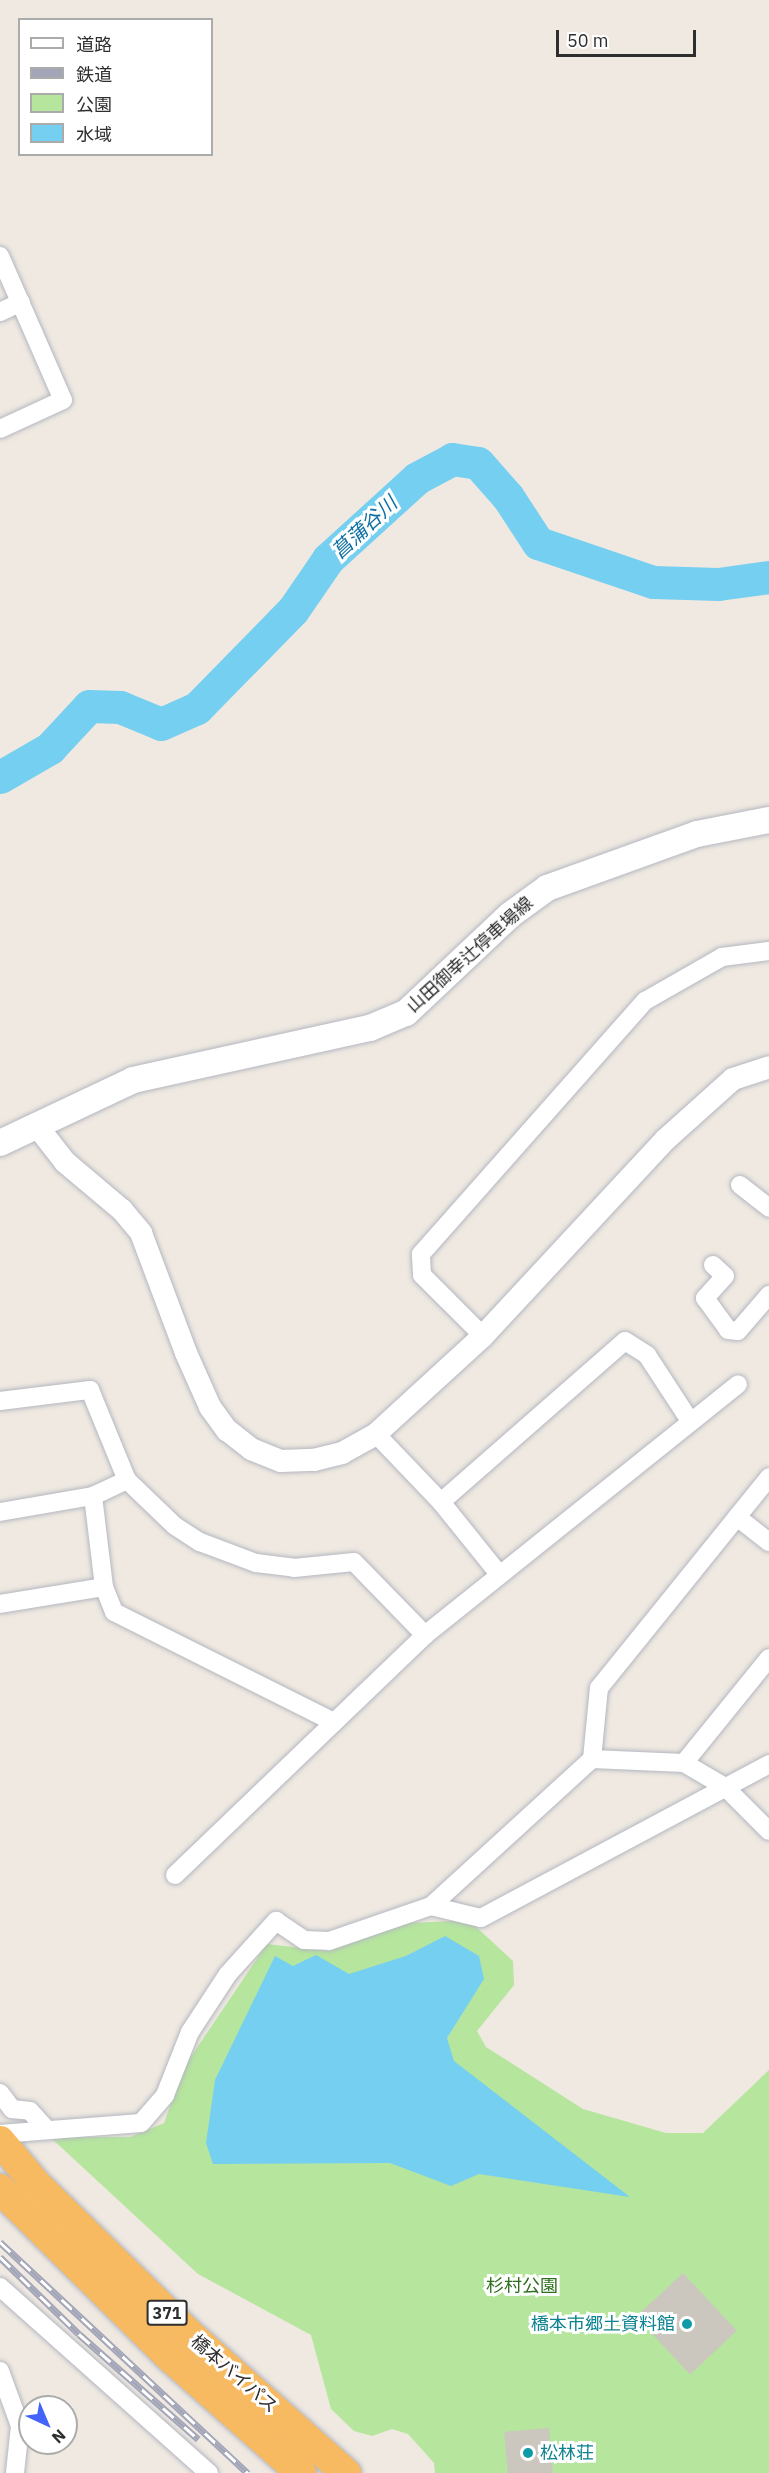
<!DOCTYPE html>
<html>
<head>
<meta charset="utf-8">
<style>
  body { margin:0 }
  #map { position:relative; width:769px; height:2473px; overflow:hidden; background:#efe9e1; font-family:"IBM Plex Sans","Noto Sans JP",sans-serif }
  div>[style] { position:absolute }
  .green>* { inset:0; background:#b6e59e }
  .water>* { inset:0; background:#75cff0 }
  .river>* { height:33px; margin:-16.5px; padding:0 16.5px; transform-origin:16.5px; border-radius:16.5px; background:#75cff0 }
  .building>* { inset:0; background:#cbc7bf; transform-origin:0 0 }
  .roads { filter:drop-shadow(0 0 2px #b4b7c1) drop-shadow(0 0 2px #b4b7c1) }
  .minor>* { height:18px; margin:-9px; padding:0 9px; transform-origin:9px; border-radius:9px; background:#fff }
  .tertiary>* { height:22px; margin:-11px; padding:0 11px; transform-origin:11px; border-radius:11px; background:#fff }
  .secondary>* { height:26px; margin:-13px; padding:0 13px; transform-origin:13px; border-radius:13px; background:#fff }
  .trunk>* { height:30px; margin:-15px; padding:0 15px; transform-origin:15px; border-radius:15px; background:#f8ba60 }
  .rail>* { height:7px; margin-top:-3.5px; transform-origin:0; background:repeating-linear-gradient(90deg,#fff 0 14px,#a3a6b8 0 28px); box-sizing:border-box; border-block:2px solid #a3a6b8 }
  .dots>* { width:16px; height:16px; translate:-50% -50%; box-sizing:border-box; border:3px solid #fff; border-radius:50% }
  span { translate:-50% -50%; white-space:nowrap; text-align:center; line-height:1.15; -webkit-text-stroke:6px #fff; paint-order:stroke }
  .shield-label span { padding:2px 4px; background:#fff; border:2px solid; border-radius:4px; -webkit-text-stroke-width:0 }
  .shield-label { font-size:16px; color:#2e2e2e; font-weight:700 }
  .street-label { font-size:18px; color:#2e2e2e }
  .park-label { font-size:18px; color:#2c6e1b }
  .culture-label { font-size:18px; color:#0d838f }
  .right { translate:-100% -50%; text-align:right }
  .left { translate:0 -50%; text-align:left }
  .water-label { font-size:20px; color:#0d6fa3; font-style:italic }
  .legend { position:absolute; left:18px; top:18px; width:195px; height:138px; box-sizing:border-box; background:#fff; border:2px solid #ababab; margin:0; padding:8px 10px; list-style:none; font-size:18px; color:#2e2e2e }
  .legend li { display:flex; align-items:center; gap:12px; height:30px }
  .legend b { width:30px; border:2px solid #ababab }
  .north { position:absolute; left:18px; top:2395px; width:60px; height:60px; box-sizing:border-box; background:#fff; border:2px solid #ababab; border-radius:50%; rotate:136deg; font-size:16px; font-weight:700; line-height:24px; text-align:center; color:#2e2e2e }
  .north::after { content:''; display:block; margin:auto; width:21px; height:27px; background:#4264fb; clip-path:polygon(50% 0,100% 100%,50% 72%,0 100%) }
  .scale { position:absolute; left:556px; top:30px; width:140px; height:27px; box-sizing:border-box; border:3px solid #2e2e2e; border-top:0; padding-left:8px; font-size:18px; line-height:21px; white-space:nowrap; color:#2e2e2e; -webkit-text-stroke:4px #fff; paint-order:stroke }
</style>
</head>
<body>
<div id="map">
  <div class="green">
    <div style="clip-path:polygon(453px 1921px,473px 1924px,513px 1961px,514px 1985px,477px 2031px,486px 2047px,583px 2109px,666px 2133px,703px 2133px,769px 2070px,769px 2473px,435px 2473px,434px 2463px,408px 2434px,392px 2429px,372px 2436px,354px 2431px,331px 2409px,311px 2335px,198px 2274px,50px 2137px,130px 2137px,164px 2123px,184px 2067px,267px 1944px,328px 1951px,409px 1923px)"></div>
  </div>
  <div class="water">
    <div style="clip-path:polygon(445px 1936px,479px 1956px,484px 1979px,447px 2038px,454px 2061px,630px 2197px,479px 2174px,451px 2186px,390px 2163px,213px 2164px,206px 2143px,215px 2080px,275px 1956px,293px 1966px,316px 1955px,349px 1974px,406px 1956px)"></div>
  </div>
  <div class="river">
    <div style="left:0;top:777px;width:58px;rotate:-30.1deg"></div>
    <div style="left:50px;top:748px;width:57px;rotate:-47.1deg"></div>
    <div style="left:89px;top:706px;width:31px;rotate:2deg"></div>
    <div style="left:120px;top:707px;width:44px;rotate:22.5deg"></div>
    <div style="left:161px;top:724px;width:39px;rotate:-24deg"></div>
    <div style="left:197px;top:708px;width:137px;rotate:-45.6deg"></div>
    <div style="left:293px;top:610px;width:62px;rotate:-55.5deg"></div>
    <div style="left:328px;top:559px;width:120px;rotate:-42.3deg"></div>
    <div style="left:417px;top:478px;width:40px;rotate:-28deg"></div>
    <div style="left:452px;top:459px;width:26px;rotate:9deg"></div>
    <div style="left:478px;top:463px;width:45px;rotate:48.6deg"></div>
    <div style="left:508px;top:497px;width:55px;rotate:56.9deg"></div>
    <div style="left:538px;top:543px;width:121px;rotate:18.7deg"></div>
    <div style="left:653px;top:582px;width:65px;rotate:1.8deg"></div>
    <div style="left:718px;top:584px;width:51px;rotate:-7.8deg"></div>
  </div>
  <div class="building">
    <div style="left:683px;top:2273px;width:79px;height:64px;rotate:47deg"></div>
    <div style="left:549px;top:2428px;width:45px;height:45px;rotate:85deg"></div>
  </div>
  <div class="roads">
    <div class="minor">
      <div style="left:0;top:256px;width:157px;rotate:66.4deg"></div>
      <div style="left:63px;top:400px;width:69px;rotate:155.3deg"></div>
      <div style="left:0;top:312px;width:23px;rotate:-25deg"></div>
      <div style="left:740px;top:1185px;width:37px;rotate:38deg"></div>
      <div style="left:713px;top:1265px;width:16px;rotate:43deg"></div>
      <div style="left:725px;top:1276px;width:30px;rotate:132deg"></div>
      <div style="left:705px;top:1298px;width:39px;rotate:54deg"></div>
      <div style="left:728px;top:1330px;width:10px;rotate:6deg"></div>
      <div style="left:738px;top:1331px;width:48px;rotate:-49.3deg"></div>
      <div style="left:483px;top:1336px;width:86px;rotate:-135deg"></div>
      <div style="left:422px;top:1275px;width:21px;rotate:-93deg"></div>
      <div style="left:421px;top:1254px;width:338px;rotate:-48.5deg"></div>
      <div style="left:645px;top:1001px;width:89px;rotate:-29.7deg"></div>
      <div style="left:722px;top:957px;width:47px;rotate:-7.3deg"></div>
      <div style="left:0;top:1401px;width:91px;rotate:-7deg"></div>
      <div style="left:90px;top:1390px;width:97px;rotate:67.7deg"></div>
      <div style="left:127px;top:1480px;width:66px;rotate:43.8deg"></div>
      <div style="left:175px;top:1526px;width:30px;rotate:33deg"></div>
      <div style="left:200px;top:1542px;width:60px;rotate:20.6deg"></div>
      <div style="left:256px;top:1563px;width:38px;rotate:7deg"></div>
      <div style="left:294px;top:1568px;width:60px;rotate:-5.7deg"></div>
      <div style="left:354px;top:1562px;width:102px;rotate:45.8deg"></div>
      <div style="left:376px;top:1434px;width:94px;rotate:46.3deg"></div>
      <div style="left:441px;top:1502px;width:91px;rotate:51.2deg"></div>
      <div style="left:93px;top:1496px;width:92px;rotate:83.1deg"></div>
      <div style="left:104px;top:1587px;width:27px;rotate:68deg"></div>
      <div style="left:114px;top:1612px;width:246px;rotate:26.6deg"></div>
      <div style="left:441px;top:1502px;width:244px;rotate:-41.2deg"></div>
      <div style="left:625px;top:1341px;width:26px;rotate:32deg"></div>
      <div style="left:647px;top:1355px;width:79px;rotate:56.9deg"></div>
      <div style="left:0;top:1512px;width:94px;rotate:-9.8deg"></div>
      <div style="left:93px;top:1496px;width:38px;rotate:-25deg"></div>
      <div style="left:737px;top:1517px;width:41px;rotate:38deg"></div>
      <div style="left:0;top:1604px;width:105px;rotate:-9.3deg"></div>
      <div style="left:592px;top:1759px;width:92px;rotate:2.5deg"></div>
      <div style="left:684px;top:1763px;width:48px;rotate:30.3deg"></div>
      <div style="left:725px;top:1787px;width:62px;rotate:45deg"></div>
      <div style="left:684px;top:1763px;width:135px;rotate:-51deg"></div>
      <div style="left:175px;top:1875px;width:347px;rotate:-43.8deg"></div>
      <div style="left:425px;top:1635px;width:401px;rotate:-38.7deg"></div>
      <div style="left:431px;top:1906px;width:51px;rotate:13.5deg"></div>
      <div style="left:481px;top:1918px;width:327px;rotate:-28.1deg"></div>
      <div style="left:0;top:2093px;width:20px;rotate:53deg"></div>
      <div style="left:12px;top:2109px;width:18px;rotate:6deg"></div>
      <div style="left:30px;top:2111px;width:25px;rotate:48deg"></div>
      <div style="left:0;top:2134px;width:141px;rotate:-4.5deg"></div>
      <div style="left:141px;top:2123px;width:37px;rotate:-49deg"></div>
      <div style="left:165px;top:2095px;width:68px;rotate:-68.4deg"></div>
      <div style="left:190px;top:2032px;width:69px;rotate:-56.8deg"></div>
      <div style="left:228px;top:1974px;width:72px;rotate:-47.8deg"></div>
      <div style="left:276px;top:1921px;width:34px;rotate:34deg"></div>
      <div style="left:304px;top:1940px;width:25px;rotate:2deg"></div>
      <div style="left:329px;top:1941px;width:108px;rotate:-18.9deg"></div>
      <div style="left:431px;top:1906px;width:218px;rotate:-42.4deg"></div>
      <div style="left:592px;top:1759px;width:71px;rotate:-84.4deg"></div>
      <div style="left:599px;top:1688px;width:271px;rotate:-51.1deg"></div>
      <div style="left:0;top:2287px;width:280px;rotate:41.7deg"></div>
      <div style="left:0;top:2371px;width:59px;rotate:70deg"></div>
      <div style="left:20px;top:2426px;width:47px;rotate:96.1deg"></div>
    </div>
    <div class="tertiary">
      <div style="left:37px;top:1126px;width:46px;rotate:52.1deg"></div>
      <div style="left:65px;top:1162px;width:75px;rotate:40.1deg"></div>
      <div style="left:122px;top:1210px;width:30px;rotate:50deg"></div>
      <div style="left:141px;top:1233px;width:128px;rotate:69.4deg"></div>
      <div style="left:186px;top:1353px;width:59px;rotate:66deg"></div>
      <div style="left:210px;top:1407px;width:29px;rotate:54deg"></div>
      <div style="left:227px;top:1430px;width:31px;rotate:38deg"></div>
      <div style="left:251px;top:1449px;width:32px;rotate:22deg"></div>
      <div style="left:281px;top:1461px;width:33px;rotate:-2deg"></div>
      <div style="left:314px;top:1460px;width:29px;rotate:-14deg"></div>
      <div style="left:342px;top:1453px;width:39px;rotate:-29deg"></div>
      <div style="left:376px;top:1434px;width:145px;rotate:-42.5deg"></div>
      <div style="left:483px;top:1336px;width:267px;rotate:-47.1deg"></div>
      <div style="left:665px;top:1140px;width:91px;rotate:-41.9deg"></div>
      <div style="left:733px;top:1079px;width:38px;rotate:-18deg"></div>
    </div>
    <div class="secondary">
      <div style="left:0;top:1143px;width:147px;rotate:-25.3deg"></div>
      <div style="left:133px;top:1080px;width:243px;rotate:-12.4deg"></div>
      <div style="left:370px;top:1028px;width:39px;rotate:-23deg"></div>
      <div style="left:406px;top:1013px;width:143px;rotate:-43.3deg"></div>
      <div style="left:510px;top:915px;width:46px;rotate:-36.1deg"></div>
      <div style="left:547px;top:888px;width:159px;rotate:-19.8deg"></div>
      <div style="left:697px;top:834px;width:73px;rotate:-11deg"></div>
    </div>
    <div class="trunk">
      <div style="left:0;top:2141px;width:56px;rotate:50.1deg"></div>
      <div style="left:36px;top:2184px;width:211px;rotate:44.4deg"></div>
      <div style="left:187px;top:2332px;width:213px;rotate:41.6deg"></div>
      <div style="left:0;top:2189px;width:240px;rotate:44.7deg"></div>
      <div style="left:171px;top:2358px;width:174px;rotate:41.5deg"></div>
    </div>
  </div>
  <div class="rail">
    <div style="left:0;top:2242px;width:339px;rotate:43deg"></div>
    <div style="left:0;top:2257px;width:110px;rotate:44.3deg"></div>
    <div style="left:79px;top:2334px;width:159px;rotate:41.4deg"></div>
  </div>
  <div class="dots">
    <div style="left:687px;top:2324px;background:#0f9aa8"></div>
    <div style="left:528px;top:2453px;background:#0f9aa8"></div>
  </div>
  <div class="shield-label">
    <span style="left:167px;top:2313px">371</span>
  </div>
  <div class="street-label">
    <span style="left:470px;top:955px;rotate:-42deg">山田御幸辻停車場線</span>
    <span style="left:234px;top:2374px;rotate:41deg">橋本バイパス</span>
  </div>
  <div class="park-label">
    <span style="left:522px;top:2286px">杉村公園</span>
  </div>
  <div class="culture-label">
    <span class="right" style="left:675px;top:2324px">橋本市郷土資料館</span>
    <span class="left" style="left:540px;top:2453px">松林荘</span>
  </div>
  <div class="water-label">
    <span style="left:364px;top:527px;rotate:-43deg">菖蒲谷川</span>
  </div>
  <ul class="legend">
  <li><b style="height:8px;background:#fff"></b>道路</li>
  <li><b style="height:8px;background:#a3a6b8"></b>鉄道</li>
  <li><b style="height:16px;background:#b6e59e"></b>公園</li>
  <li><b style="height:16px;background:#75cff0"></b>水域</li>
  </ul>
  <div class="north">N</div>
  <div class="scale">50 m</div>
</div>
</body>
</html>
